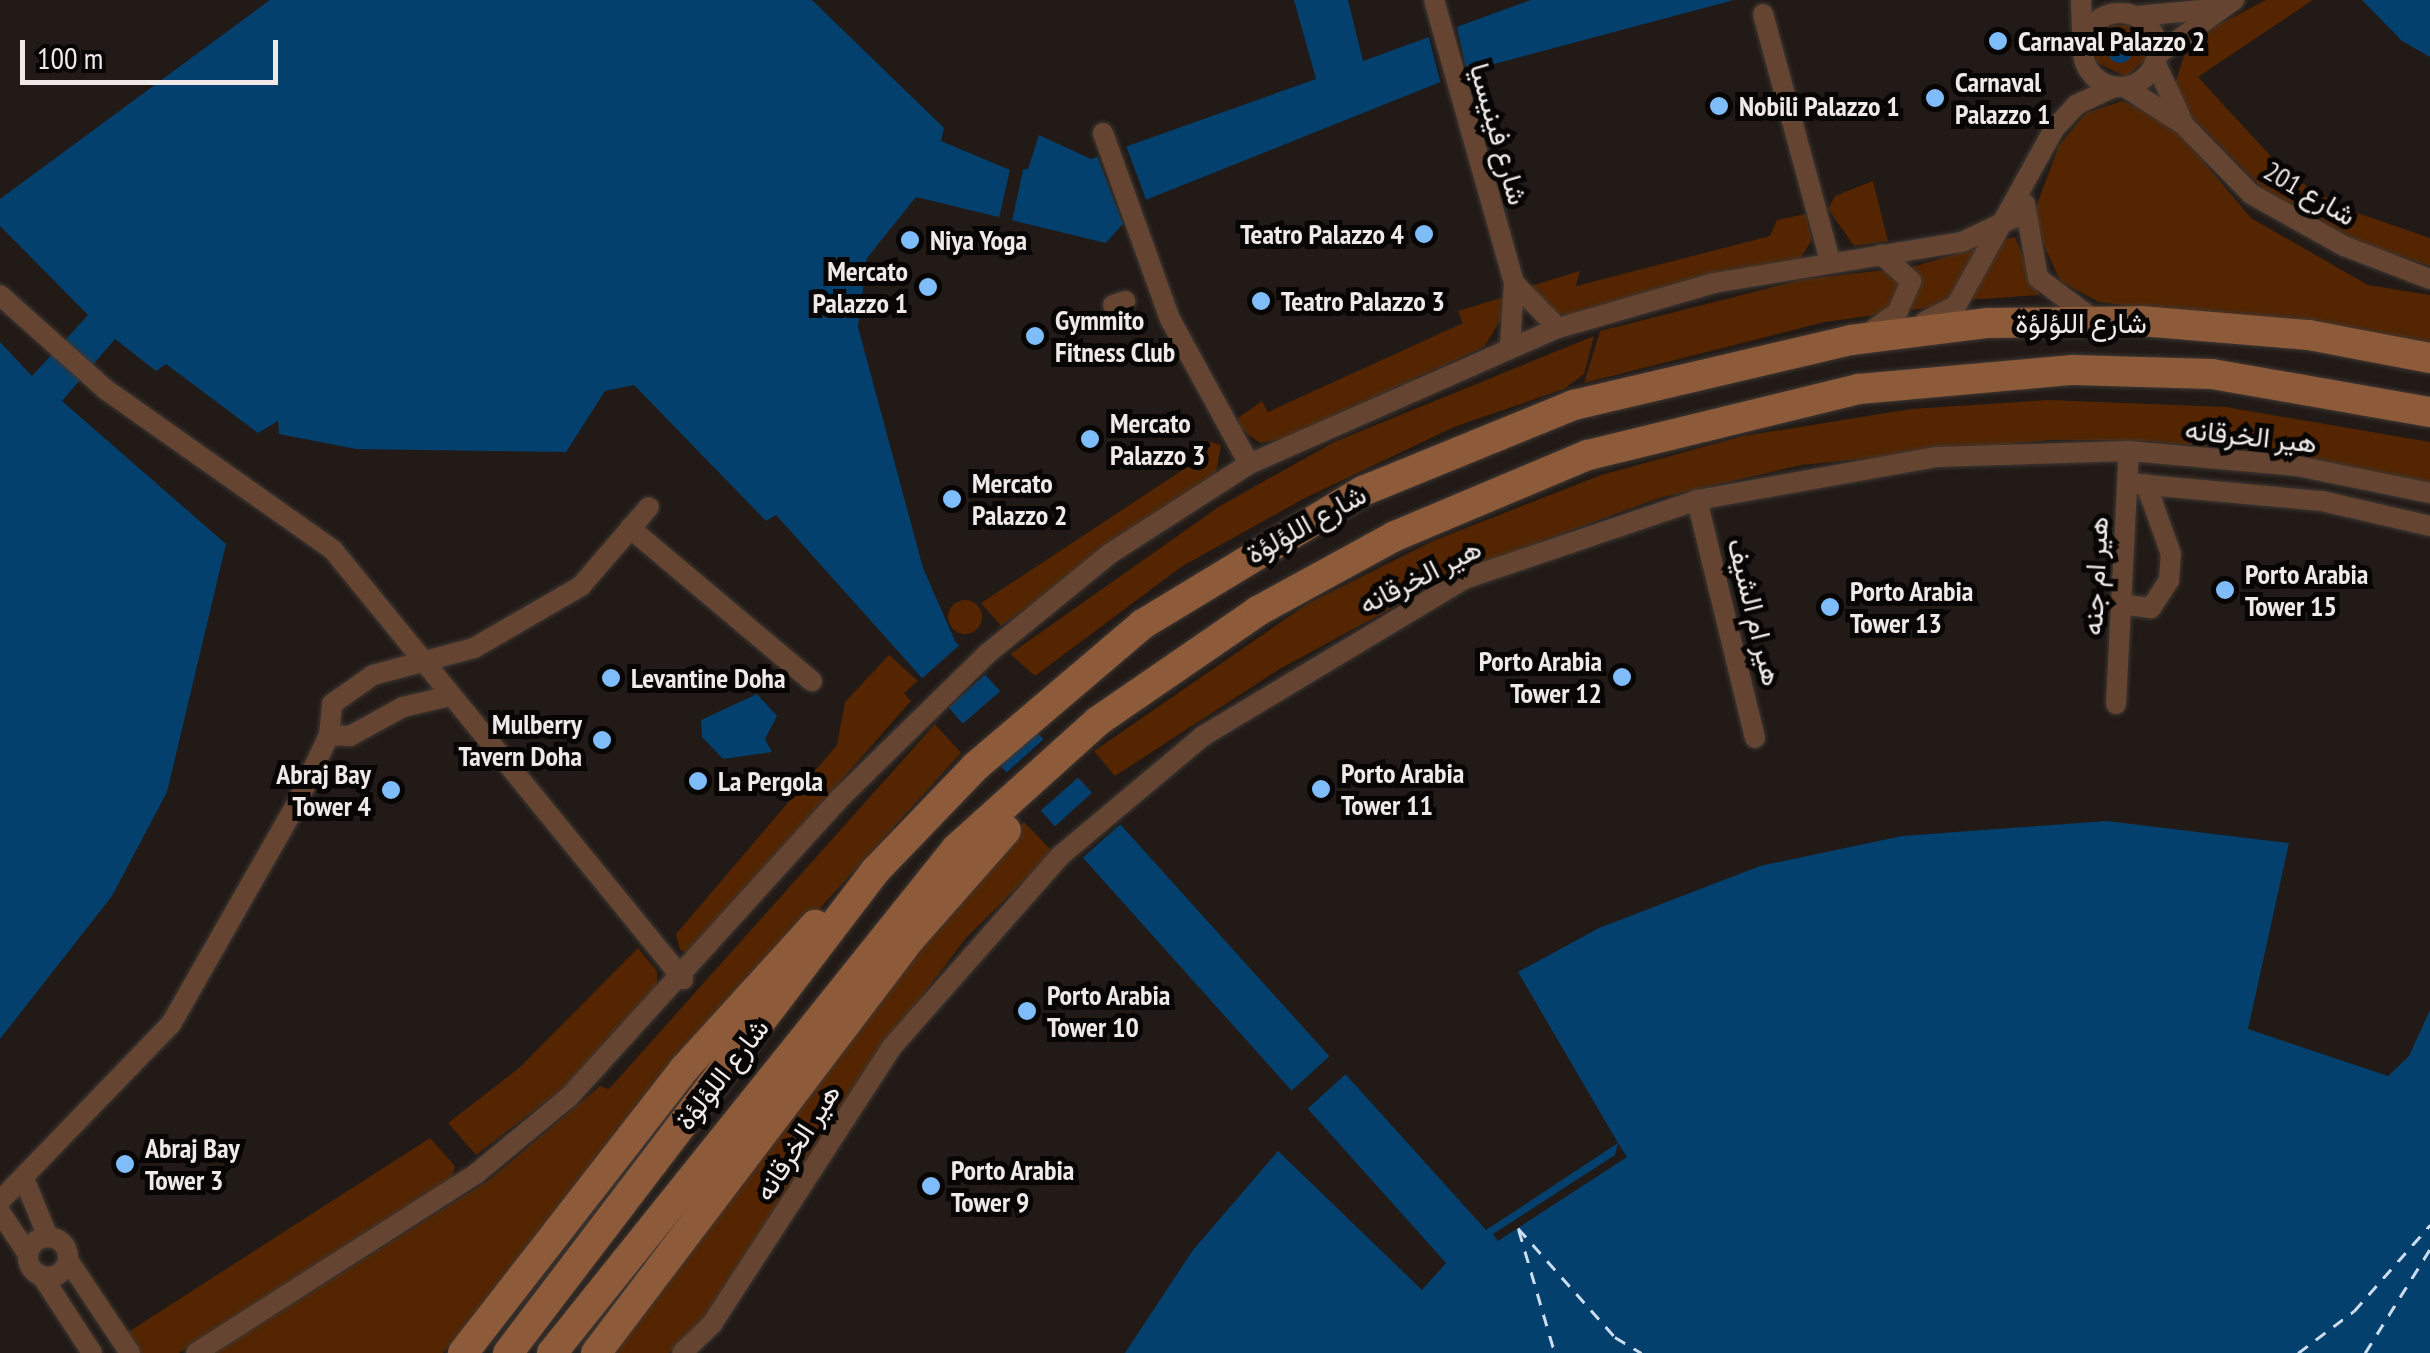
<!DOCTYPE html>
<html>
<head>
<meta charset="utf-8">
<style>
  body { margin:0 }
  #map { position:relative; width:2430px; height:1353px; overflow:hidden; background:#211a16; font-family:"PT Sans Narrow",Vazirmatn,sans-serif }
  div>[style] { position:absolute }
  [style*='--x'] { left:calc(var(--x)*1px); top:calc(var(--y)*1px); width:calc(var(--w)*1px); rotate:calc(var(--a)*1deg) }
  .green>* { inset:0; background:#542500 }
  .round { border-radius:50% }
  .water>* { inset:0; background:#03406e }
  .pier>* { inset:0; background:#211a16 }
  .ferry>* { height:2.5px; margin-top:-1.25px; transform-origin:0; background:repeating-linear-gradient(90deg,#ccddef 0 12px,transparent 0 22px) }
  .roads { filter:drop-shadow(0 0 2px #3e3733) drop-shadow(0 0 2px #3e3733) }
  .minor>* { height:20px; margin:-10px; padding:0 10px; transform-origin:10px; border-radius:10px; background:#654531 }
  .minor>.ring { margin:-10px; padding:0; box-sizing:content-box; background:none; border:20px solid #654531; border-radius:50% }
  .secondary>* { height:30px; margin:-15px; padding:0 15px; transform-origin:15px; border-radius:15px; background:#8e5b3a }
  .dots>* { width:28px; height:28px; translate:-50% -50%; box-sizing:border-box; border:5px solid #080605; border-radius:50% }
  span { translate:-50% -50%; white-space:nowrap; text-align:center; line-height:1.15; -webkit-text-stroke:10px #080605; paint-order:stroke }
  .poi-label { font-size:28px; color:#efeae7; font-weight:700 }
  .left { translate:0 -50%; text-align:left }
  .right { translate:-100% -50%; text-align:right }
  .street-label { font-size:28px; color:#efeae7 }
  .scale { position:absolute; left:20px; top:40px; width:258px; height:45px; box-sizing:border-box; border:5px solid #efeae7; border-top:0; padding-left:12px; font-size:30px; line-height:35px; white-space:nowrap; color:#efeae7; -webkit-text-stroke:8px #080605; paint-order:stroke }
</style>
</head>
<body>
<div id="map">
  <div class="green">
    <i style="clip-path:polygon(2266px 0,2313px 0,2198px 77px,2288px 175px,2346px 209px,2430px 238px,2430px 266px,2349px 239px,2263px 189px,2184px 109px,2175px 84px,2189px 40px)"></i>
    <i style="clip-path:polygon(2111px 25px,2128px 25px,2146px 43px,2145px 60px,2126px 77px,2096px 62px,2094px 45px)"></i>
    <i style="clip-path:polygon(2122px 101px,2170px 122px,2251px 218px,2368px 285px,2430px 295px,2430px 342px,2099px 302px,2060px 281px,2032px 218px,2059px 145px,2086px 113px)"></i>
    <i style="clip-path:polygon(1873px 181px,1888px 241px,1854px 246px,1828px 209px,1835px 196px)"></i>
    <i style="clip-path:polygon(1806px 214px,1812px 240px,1798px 262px,1572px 317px,1548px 311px,1527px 287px,1580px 271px,1576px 286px,1770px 236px,1777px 220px)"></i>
    <i style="clip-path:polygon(2015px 237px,2039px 295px,1968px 300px,1997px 241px)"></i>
    <i style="clip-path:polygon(1976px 248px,1948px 305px,1825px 322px,1584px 383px,1600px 331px,1805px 279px,1912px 267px)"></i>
    <i style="clip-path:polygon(1504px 297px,1506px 311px,1484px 347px,1282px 439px,1260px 443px,1240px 428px,1238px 418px,1262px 401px,1268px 412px,1463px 323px,1458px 311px)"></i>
    <i style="clip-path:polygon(1594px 336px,1584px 374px,1564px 389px,1454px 427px,1303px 499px,1181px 567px,1035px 676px,1010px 654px,1220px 506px,1334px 442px)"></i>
    <i style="clip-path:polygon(2049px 400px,2226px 407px,2430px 442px,2430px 485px,2277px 453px,2146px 441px,2052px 440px,1802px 465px,1659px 498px,1458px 572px,1278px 670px,1115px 776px,1094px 751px,1307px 604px,1433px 541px,1601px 475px,1743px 436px,1911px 409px)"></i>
    <i style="clip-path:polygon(1205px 440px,1221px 445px,1216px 472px,1001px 626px,981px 603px,1184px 469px,1177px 457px)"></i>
    <i class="round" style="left:948px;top:600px;width:34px;height:34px"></i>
    <i style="clip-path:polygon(889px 655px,918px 681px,904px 693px,911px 701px,689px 953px,680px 950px,676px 934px,837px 745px,845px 702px)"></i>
    <i style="clip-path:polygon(935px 724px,961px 753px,725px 1013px,443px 1353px,215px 1353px,489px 1180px,600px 1086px,609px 1089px)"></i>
    <i style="clip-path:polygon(1024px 822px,1053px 852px,966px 938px,867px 1069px,709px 1319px,669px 1353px,606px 1353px,948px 907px)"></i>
    <i style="clip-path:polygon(638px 948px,657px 971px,657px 992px,562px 1089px,476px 1155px,448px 1123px,519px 1068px)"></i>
    <i style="clip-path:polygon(430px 1138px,455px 1166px,452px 1177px,179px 1353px,137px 1353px,125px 1334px)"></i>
  </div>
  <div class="water">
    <i style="clip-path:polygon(270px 0,812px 0,944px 128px,941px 141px,1010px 170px,1028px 169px,1039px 135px,1091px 159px,1316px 79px,1294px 0,1348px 0,1363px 61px,1531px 0,1734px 0,1468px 71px,1143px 201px,1106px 243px,916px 197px,867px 258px,858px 327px,923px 568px,955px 641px,1486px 1230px,1618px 1143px,1518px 972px,1599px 928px,1760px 866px,1902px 836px,2107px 821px,2289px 843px,2248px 1029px,2388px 1076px,2409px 1056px,2430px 1010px,2430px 1353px,1125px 1353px,1193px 1250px,1278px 1151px,1422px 1290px,1446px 1263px,776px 515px,766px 521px,634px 385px,605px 391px,566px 452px,356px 449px,279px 434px,278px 421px,258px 433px,166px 364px,156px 371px,115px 339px,62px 401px,226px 544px,167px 792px,112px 896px,0 1039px,0 342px,32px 376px,88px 315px,0 226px,0 199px)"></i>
    <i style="clip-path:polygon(2362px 0,2430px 0,2430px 57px,2402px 41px)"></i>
    <i class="round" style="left:2108px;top:39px;width:24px;height:24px"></i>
    <i style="clip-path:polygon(757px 694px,777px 716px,765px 739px,772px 752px,723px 759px,702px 737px,701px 720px)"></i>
  </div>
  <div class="pier">
    <i style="clip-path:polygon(1455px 19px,1468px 77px,1442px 89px,1427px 30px)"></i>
    <i style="clip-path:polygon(1125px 143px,1148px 205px,1125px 229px,1096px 153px)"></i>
    <i style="clip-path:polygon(1025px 161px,1012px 221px,999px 218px,1011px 165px)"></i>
    <i style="clip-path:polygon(963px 642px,989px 671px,945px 711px,918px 682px)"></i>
    <i style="clip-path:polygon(1004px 688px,1038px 725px,994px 766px,959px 727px)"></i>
    <i style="clip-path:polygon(1047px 736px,1082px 774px,1037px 814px,1003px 776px)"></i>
    <i style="clip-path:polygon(1096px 789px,1124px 821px,1079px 861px,1051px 830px)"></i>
    <i style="clip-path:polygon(1333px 1053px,1349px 1071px,1304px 1112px,1288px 1094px)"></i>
    <i style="clip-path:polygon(1618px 1143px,1627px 1157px,1498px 1241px,1493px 1234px,1615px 1155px)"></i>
  </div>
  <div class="ferry">
    <i style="--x:1518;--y:1228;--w:146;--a:48.3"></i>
    <i style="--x:1615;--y:1337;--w:31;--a:31"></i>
    <i style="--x:1519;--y:1230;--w:128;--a:73.7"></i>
    <i style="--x:2298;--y:1353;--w:70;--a:-36.9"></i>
    <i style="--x:2354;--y:1311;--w:115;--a:-48.5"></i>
    <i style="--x:2365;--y:1353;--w:123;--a:-58"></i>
  </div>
  <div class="roads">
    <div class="minor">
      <i style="--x:1434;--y:0;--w:294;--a:74.2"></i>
      <i style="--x:1514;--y:283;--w:63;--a:45.6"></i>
      <i style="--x:2081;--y:0;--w:38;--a:88"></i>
      <i class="ring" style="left:2083px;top:13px;width:54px;height:54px"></i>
      <i style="--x:1763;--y:14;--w:256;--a:74.8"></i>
      <i style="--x:2137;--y:16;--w:76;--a:-5.3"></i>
      <i style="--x:2157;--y:55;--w:95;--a:-35.5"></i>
      <i style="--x:2155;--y:62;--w:62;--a:65.1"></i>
      <i style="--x:2125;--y:87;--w:70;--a:32.8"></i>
      <i style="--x:2184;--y:125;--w:96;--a:45.8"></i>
      <i style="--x:2251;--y:194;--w:107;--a:29.2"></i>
      <i style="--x:2344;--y:246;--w:92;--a:21"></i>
      <i style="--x:1103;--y:133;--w:198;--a:70.2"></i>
      <i style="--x:1170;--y:319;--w:165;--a:61.4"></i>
      <i style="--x:2025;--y:204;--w:75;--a:80"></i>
      <i style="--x:2038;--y:278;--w:64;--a:36.7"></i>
      <i style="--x:0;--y:295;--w:141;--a:41.8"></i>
      <i style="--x:105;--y:389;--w:279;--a:35.2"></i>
      <i style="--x:333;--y:550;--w:554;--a:50.79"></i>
      <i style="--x:1113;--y:305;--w:13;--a:-18"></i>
      <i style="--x:1924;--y:322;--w:36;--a:-27"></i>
      <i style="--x:1956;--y:306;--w:202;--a:-61"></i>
      <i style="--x:2054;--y:129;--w:33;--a:-47"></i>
      <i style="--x:2076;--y:105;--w:42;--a:-25.3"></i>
      <i style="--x:1867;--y:334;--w:37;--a:-35"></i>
      <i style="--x:1897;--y:313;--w:35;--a:-66"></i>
      <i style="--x:1911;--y:281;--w:40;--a:-138"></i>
      <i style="--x:1510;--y:345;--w:62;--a:-86.3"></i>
      <i style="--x:2127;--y:483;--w:196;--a:5.3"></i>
      <i style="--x:2322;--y:501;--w:111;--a:13"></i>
      <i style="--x:1697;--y:500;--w:245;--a:76.3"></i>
      <i style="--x:630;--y:528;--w:238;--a:40.1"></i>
      <i style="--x:2121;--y:604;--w:30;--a:8"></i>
      <i style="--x:2151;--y:608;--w:33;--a:-57"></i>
      <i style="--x:2169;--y:580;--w:26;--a:-86"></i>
      <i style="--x:2171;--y:554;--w:74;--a:-109.7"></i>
      <i style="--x:2116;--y:704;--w:253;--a:-87.1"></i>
      <i style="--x:329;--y:735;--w:21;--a:3"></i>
      <i style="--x:350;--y:736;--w:60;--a:-28.7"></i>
      <i style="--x:403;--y:707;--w:48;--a:-13.2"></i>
      <i style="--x:25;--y:1181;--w:61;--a:67.7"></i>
      <i style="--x:0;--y:1201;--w:246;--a:-46"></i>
      <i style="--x:171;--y:1024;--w:254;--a:-60.3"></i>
      <i style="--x:297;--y:803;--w:75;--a:-64.8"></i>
      <i style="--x:329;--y:735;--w:31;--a:-84"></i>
      <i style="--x:332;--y:704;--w:50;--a:-35.3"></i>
      <i style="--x:373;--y:675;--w:105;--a:-15"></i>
      <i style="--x:474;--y:648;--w:124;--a:-30.1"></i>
      <i style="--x:581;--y:586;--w:104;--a:-49.3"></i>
      <i style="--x:0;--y:1212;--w:50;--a:56.3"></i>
      <i class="ring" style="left:28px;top:1237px;width:20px;height:20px"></i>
      <i style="--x:68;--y:1260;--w:112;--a:56.3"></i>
      <i style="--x:42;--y:1276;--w:92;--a:57"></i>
      <i style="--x:196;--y:1353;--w:334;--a:-32.6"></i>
      <i style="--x:477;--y:1173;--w:119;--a:-39.6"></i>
      <i style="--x:569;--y:1097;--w:402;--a:-47.8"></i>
      <i style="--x:839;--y:799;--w:207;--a:-44.4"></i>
      <i style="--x:987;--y:654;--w:160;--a:-39.2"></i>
      <i style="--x:1111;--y:553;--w:164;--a:-32.8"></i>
      <i style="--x:1249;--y:464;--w:338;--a:-23.8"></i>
      <i style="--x:1558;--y:328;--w:162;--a:-16.1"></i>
      <i style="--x:1714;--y:283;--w:251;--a:-9.4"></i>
      <i style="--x:1962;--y:242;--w:68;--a:-25.1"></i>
      <i style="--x:682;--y:1353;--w:42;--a:-44"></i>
      <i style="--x:712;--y:1324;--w:329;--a:-57"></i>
      <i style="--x:891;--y:1048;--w:256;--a:-48.6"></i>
      <i style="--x:1060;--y:856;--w:187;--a:-40"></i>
      <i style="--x:1203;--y:736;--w:305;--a:-31"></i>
      <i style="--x:1464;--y:579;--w:246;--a:-18.7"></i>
      <i style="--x:1697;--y:500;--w:244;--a:-10.2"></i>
      <i style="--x:1937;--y:457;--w:192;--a:-1.8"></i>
      <i style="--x:2129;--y:451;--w:169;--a:5.1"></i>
      <i style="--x:2297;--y:466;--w:136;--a:11.5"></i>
    </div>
    <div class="secondary">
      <i style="--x:463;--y:1353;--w:360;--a:-52.1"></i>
      <i style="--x:684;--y:1069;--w:195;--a:-47.7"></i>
      <i style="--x:508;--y:1353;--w:607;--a:-52.7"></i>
      <i style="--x:876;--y:870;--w:144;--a:-46.1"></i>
      <i style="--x:976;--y:766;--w:219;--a:-40.4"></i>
      <i style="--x:1143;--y:624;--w:257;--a:-31.2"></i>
      <i style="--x:1363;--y:491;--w:228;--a:-22.2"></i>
      <i style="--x:1574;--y:405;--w:285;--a:-13.2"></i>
      <i style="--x:1851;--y:340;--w:138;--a:-7.1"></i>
      <i style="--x:1988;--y:323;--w:153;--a:-0.7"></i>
      <i style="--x:2141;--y:321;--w:169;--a:4.8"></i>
      <i style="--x:2309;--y:335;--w:123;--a:10.8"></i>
      <i style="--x:552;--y:1353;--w:646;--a:-51.28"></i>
      <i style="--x:956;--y:849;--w:191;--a:-42"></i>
      <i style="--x:1098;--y:721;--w:194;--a:-34.5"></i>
      <i style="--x:1258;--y:611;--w:156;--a:-28.7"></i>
      <i style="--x:1395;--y:536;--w:209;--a:-22.8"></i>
      <i style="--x:1588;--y:455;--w:279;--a:-13.7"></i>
      <i style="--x:1859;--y:389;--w:215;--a:-5.1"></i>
      <i style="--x:2073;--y:370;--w:139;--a:1.6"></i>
      <i style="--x:2212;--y:374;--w:221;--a:9.9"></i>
      <i style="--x:596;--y:1353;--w:520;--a:-52.82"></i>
      <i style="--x:910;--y:939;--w:145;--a:-48.6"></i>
    </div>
  </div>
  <div class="dots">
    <i style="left:1998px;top:41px;background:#7fbdfa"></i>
    <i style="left:1935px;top:98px;background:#7fbdfa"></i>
    <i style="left:1719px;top:106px;background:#7fbdfa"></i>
    <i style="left:1424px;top:234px;background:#7fbdfa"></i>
    <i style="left:910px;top:240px;background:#7fbdfa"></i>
    <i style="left:928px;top:287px;background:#7fbdfa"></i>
    <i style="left:1261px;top:301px;background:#7fbdfa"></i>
    <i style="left:1035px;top:336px;background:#7fbdfa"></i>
    <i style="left:1090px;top:439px;background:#7fbdfa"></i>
    <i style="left:952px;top:499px;background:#7fbdfa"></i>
    <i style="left:2225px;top:590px;background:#7fbdfa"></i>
    <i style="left:1830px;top:607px;background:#7fbdfa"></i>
    <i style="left:1622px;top:677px;background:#7fbdfa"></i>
    <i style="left:611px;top:678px;background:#7fbdfa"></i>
    <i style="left:602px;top:740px;background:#7fbdfa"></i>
    <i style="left:698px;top:781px;background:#7fbdfa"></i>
    <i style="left:1321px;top:789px;background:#7fbdfa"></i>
    <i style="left:391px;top:790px;background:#7fbdfa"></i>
    <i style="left:1027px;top:1011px;background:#7fbdfa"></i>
    <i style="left:125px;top:1164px;background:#7fbdfa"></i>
    <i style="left:931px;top:1186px;background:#7fbdfa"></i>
  </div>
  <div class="poi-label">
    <span class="left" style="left:2018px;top:41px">Carnaval Palazzo 2</span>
    <span class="left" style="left:1955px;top:98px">Carnaval<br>Palazzo 1</span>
    <span class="left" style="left:1739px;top:106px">Nobili Palazzo 1</span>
    <span class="right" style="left:1404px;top:234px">Teatro Palazzo 4</span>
    <span class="left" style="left:930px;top:240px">Niya Yoga</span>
    <span class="right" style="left:908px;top:287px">Mercato<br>Palazzo 1</span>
    <span class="left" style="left:1281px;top:301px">Teatro Palazzo 3</span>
    <span class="left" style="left:1055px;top:336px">Gymmito<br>Fitness Club</span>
    <span class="left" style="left:1110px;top:439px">Mercato<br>Palazzo 3</span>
    <span class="left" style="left:972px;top:499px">Mercato<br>Palazzo 2</span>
    <span class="left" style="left:2245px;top:590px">Porto Arabia<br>Tower 15</span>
    <span class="left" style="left:1850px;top:607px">Porto Arabia<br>Tower 13</span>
    <span class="right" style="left:1602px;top:677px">Porto Arabia<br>Tower 12</span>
    <span class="left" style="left:631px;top:678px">Levantine Doha</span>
    <span class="right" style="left:582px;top:740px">Mulberry<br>Tavern Doha</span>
    <span class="left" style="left:1341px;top:789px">Porto Arabia<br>Tower 11</span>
    <span class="right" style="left:371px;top:790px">Abraj Bay<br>Tower 4</span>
    <span class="left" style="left:718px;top:781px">La Pergola</span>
    <span class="left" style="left:1047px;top:1011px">Porto Arabia<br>Tower 10</span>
    <span class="left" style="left:145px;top:1164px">Abraj Bay<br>Tower 3</span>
    <span class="left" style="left:951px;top:1186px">Porto Arabia<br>Tower 9</span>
  </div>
  <div class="street-label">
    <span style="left:1499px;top:134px;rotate:74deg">شارع فينيسيا</span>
    <span style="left:2310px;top:193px;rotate:30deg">شارع 201</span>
    <span style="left:2081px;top:323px">شارع اللؤلؤة</span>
    <span style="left:2251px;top:436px;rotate:6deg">هير الخرقانه</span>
    <span style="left:1306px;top:524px;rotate:-29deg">شارع اللؤلؤة</span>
    <span style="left:1420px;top:576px;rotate:-27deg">هير الخرقانه</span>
    <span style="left:2095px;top:576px;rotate:-87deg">هير ام جنه</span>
    <span style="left:1755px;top:612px;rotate:76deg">هير ام الشيف</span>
    <span style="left:722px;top:1074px;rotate:-52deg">شارع اللؤلؤة</span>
    <span style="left:797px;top:1142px;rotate:-57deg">هير الخرقانه</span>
  </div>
  <div class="scale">100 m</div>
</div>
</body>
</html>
